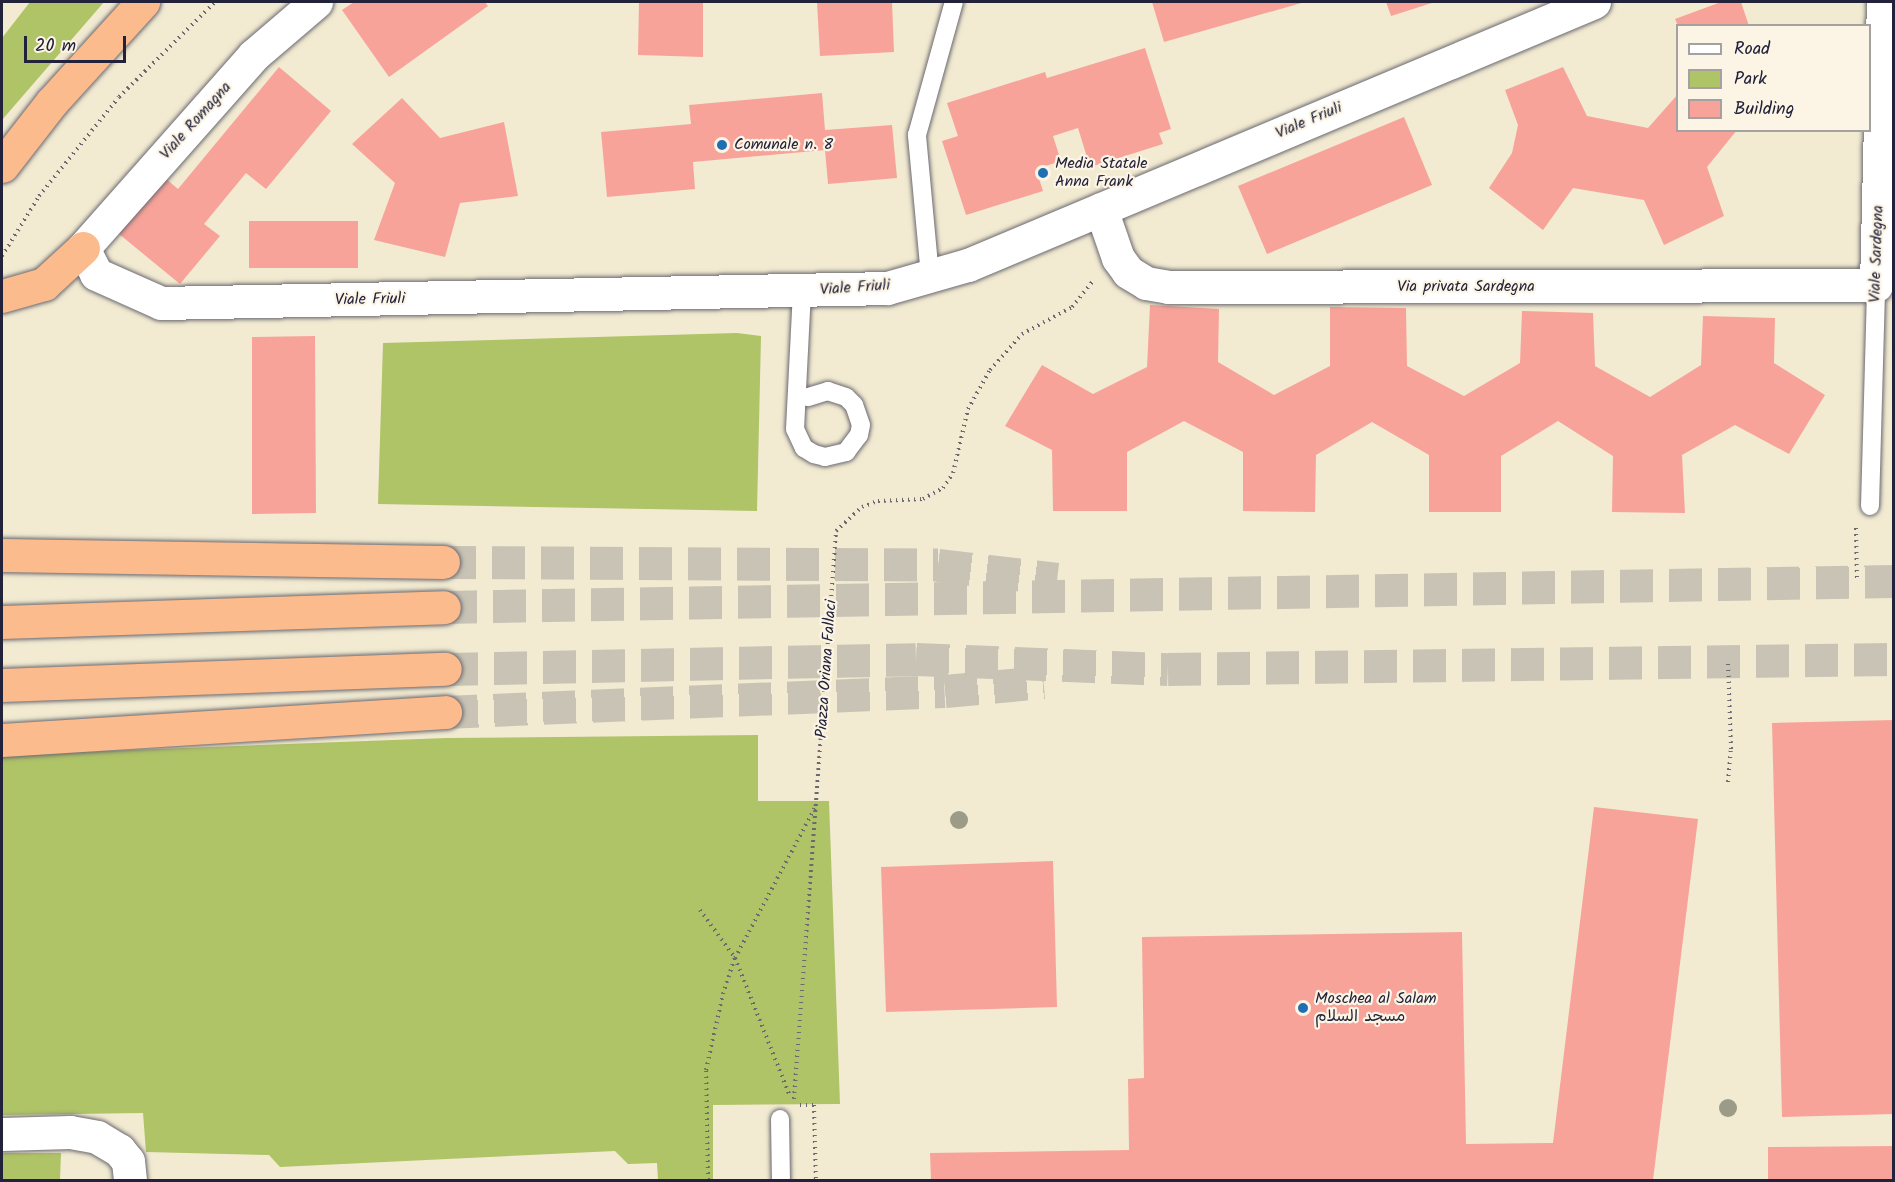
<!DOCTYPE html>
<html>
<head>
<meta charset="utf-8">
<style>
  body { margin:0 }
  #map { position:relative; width:1895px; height:1182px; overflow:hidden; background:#f2ebd2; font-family:Kalam,"Playpen Sans Arabic",sans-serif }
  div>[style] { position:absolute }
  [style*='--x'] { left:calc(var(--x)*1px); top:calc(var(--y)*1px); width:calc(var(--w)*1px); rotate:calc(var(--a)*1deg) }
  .green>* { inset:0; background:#afc367 }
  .building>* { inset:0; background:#f8a399 }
  .motorway-tunnel>* { height:33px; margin-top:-16.5px; transform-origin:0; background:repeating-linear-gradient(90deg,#c8c3b4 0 33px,transparent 0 49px) }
  .path>* { height:4px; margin-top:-2px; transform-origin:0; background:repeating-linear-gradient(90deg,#6b6870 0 1.5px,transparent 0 6px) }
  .roads { filter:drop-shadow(0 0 2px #6b6870) drop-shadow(0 0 2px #6b6870) }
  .service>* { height:18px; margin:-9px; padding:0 9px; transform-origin:9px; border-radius:9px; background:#fff }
  .minor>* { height:33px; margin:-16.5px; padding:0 16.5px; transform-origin:16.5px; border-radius:16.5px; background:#fff }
  .tertiary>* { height:33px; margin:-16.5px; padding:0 16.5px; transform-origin:16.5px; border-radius:16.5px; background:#fff }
  .trunk>* { height:33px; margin:-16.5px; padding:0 16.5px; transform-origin:16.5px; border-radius:16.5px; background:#fbbb8c }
  .motorway>* { height:33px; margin:-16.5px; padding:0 16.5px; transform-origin:16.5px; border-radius:16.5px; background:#fbbb8c }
  .trees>* { width:18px; height:18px; margin:-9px; border-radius:50%; background:#9b9b87 }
  .dots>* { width:16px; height:16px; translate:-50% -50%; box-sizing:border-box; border:3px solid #fcf5e5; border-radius:50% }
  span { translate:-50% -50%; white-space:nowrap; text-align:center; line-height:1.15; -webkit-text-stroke:4.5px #fcf5e5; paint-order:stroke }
  .street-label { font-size:16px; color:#22223b }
  .poi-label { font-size:16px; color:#22223b }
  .left { translate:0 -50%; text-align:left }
  .frame { position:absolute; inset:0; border:3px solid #22223b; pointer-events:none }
  .legend { position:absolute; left:1676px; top:24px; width:195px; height:108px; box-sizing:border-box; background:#fcf5e5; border:2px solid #a5a1a1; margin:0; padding:8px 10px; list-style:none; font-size:18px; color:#22223b }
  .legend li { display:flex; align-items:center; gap:12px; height:30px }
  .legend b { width:30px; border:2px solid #a5a1a1 }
  .scale { position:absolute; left:24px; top:36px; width:102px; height:27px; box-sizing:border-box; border:3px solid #22223b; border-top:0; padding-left:8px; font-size:18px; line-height:21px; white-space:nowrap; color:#22223b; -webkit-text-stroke:4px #fcf5e5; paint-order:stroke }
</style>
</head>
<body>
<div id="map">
  <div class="green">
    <i style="clip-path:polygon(30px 2px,104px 2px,2px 120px,2px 38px)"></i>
    <i style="clip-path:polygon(737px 333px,761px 336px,757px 511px,378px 504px,383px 343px)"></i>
    <i style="clip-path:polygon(758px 735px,758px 801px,829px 801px,840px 1104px,713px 1105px,713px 1180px,658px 1180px,657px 1163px,628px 1164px,615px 1151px,280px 1167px,269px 1155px,146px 1152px,143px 1113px,2px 1115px,2px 755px,446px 738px)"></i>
    <i style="clip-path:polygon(2px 1153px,61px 1153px,60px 1180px,2px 1180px)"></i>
  </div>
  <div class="building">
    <i style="clip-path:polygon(354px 2px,485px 2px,488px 6px,389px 77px,342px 10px)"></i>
    <i style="clip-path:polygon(639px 2px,703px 2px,703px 57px,638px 55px)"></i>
    <i style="clip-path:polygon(817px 2px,892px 2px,894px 52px,820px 56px)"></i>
    <i style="clip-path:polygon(1152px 2px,1305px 2px,1164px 42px)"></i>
    <i style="clip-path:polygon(1386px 2px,1435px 2px,1391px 16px)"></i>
    <i style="clip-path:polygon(1721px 2px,1741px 2px,1749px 26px,1678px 26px,1675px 19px)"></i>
    <i style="clip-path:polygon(1145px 48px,1171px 129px,1159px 133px,1163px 144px,1090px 167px,1078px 128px,1053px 136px,1061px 161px,1036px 169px,1043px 191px,966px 215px,942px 141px,958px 136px,947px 103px,1045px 72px,1047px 78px)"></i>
    <i style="clip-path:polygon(279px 67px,331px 111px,266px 189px,246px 173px,204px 224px,220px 236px,180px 284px,119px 234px,165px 178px,178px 189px)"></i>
    <i style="clip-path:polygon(1563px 67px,1587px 116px,1648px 128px,1678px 94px,1678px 130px,1737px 130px,1707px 167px,1724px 216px,1664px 245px,1644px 200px,1573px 188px,1543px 230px,1489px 188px,1512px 153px,1518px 125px,1505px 90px)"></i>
    <i style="clip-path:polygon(822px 93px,825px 130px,892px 125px,897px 178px,828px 184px,825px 150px,693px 162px,695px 189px,607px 197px,601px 132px,691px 124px,689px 105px)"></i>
    <i style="clip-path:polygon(402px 98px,440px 138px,504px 122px,518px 196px,460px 203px,445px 257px,374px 240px,395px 183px,352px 144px)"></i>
    <i style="clip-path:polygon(1404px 117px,1432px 185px,1267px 254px,1238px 186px)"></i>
    <i style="clip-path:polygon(249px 221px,358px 221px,358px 268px,249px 268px)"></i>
    <i style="clip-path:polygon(1150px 305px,1219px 309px,1218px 362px,1274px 395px,1330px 366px,1330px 307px,1406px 308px,1407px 366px,1464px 396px,1520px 363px,1522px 311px,1593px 313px,1595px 366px,1650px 397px,1701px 365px,1703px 316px,1775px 318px,1774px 363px,1825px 395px,1789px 454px,1735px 425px,1682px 455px,1685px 513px,1612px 512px,1613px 456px,1558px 421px,1501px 456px,1501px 512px,1429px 512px,1429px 455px,1372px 422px,1316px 455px,1315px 512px,1243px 511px,1243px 452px,1184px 421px,1127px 452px,1127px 511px,1053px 511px,1052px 450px,1005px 426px,1042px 365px,1093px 394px,1147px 367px)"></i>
    <i style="clip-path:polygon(315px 336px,316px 513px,252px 514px,252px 337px)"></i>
    <i style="clip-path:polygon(1894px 720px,1894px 1114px,1782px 1117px,1772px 723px)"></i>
    <i style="clip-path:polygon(1594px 807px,1698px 819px,1653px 1180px,931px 1180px,930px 1153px,1129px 1150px,1128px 1079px,1144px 1078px,1142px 937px,1462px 932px,1466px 1144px,1553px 1143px)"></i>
    <i style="clip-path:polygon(1053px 861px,1057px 1007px,886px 1012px,881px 867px)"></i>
    <i style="clip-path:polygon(1894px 1146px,1894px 1180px,1768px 1180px,1768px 1147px)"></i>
  </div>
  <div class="motorway-tunnel">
    <i style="--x:443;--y:562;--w:495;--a:0.3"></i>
    <i style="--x:938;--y:565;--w:120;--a:6.7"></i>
    <i style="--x:444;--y:607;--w:1450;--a:-1.03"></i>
    <i style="--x:445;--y:669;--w:471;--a:-1.2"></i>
    <i style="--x:916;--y:659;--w:252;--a:2.3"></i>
    <i style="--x:1168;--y:669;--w:726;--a:-0.79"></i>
    <i style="--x:445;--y:712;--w:500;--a:-2.41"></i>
    <i style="--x:945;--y:691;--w:99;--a:-5.2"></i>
  </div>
  <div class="path">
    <i style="--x:2;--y:256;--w:70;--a:-58.3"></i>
    <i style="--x:39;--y:196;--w:127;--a:-51.1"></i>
    <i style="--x:119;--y:97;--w:135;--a:-44.7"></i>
    <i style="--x:1856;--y:528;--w:53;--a:88.9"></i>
    <i style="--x:1728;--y:782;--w:33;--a:-85"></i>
    <i style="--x:1731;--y:749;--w:88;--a:-92"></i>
    <i style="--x:700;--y:910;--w:59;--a:53.9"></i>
    <i style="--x:735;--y:958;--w:146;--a:68.3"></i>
    <i style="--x:794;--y:1099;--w:570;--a:-85.77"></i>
    <i style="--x:836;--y:531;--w:35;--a:-43"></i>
    <i style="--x:862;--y:507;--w:17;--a:-21"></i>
    <i style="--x:878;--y:501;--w:45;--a:-2.5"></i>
    <i style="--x:923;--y:499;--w:23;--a:-29"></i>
    <i style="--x:943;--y:488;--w:18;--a:-56"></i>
    <i style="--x:953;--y:473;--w:66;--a:-76.8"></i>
    <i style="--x:968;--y:409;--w:45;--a:-60.6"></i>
    <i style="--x:990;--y:370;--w:48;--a:-48.4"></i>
    <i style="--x:1022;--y:334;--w:57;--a:-28.4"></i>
    <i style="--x:1072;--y:307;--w:33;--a:-51"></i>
    <i style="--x:800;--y:1105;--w:14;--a:0"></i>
    <i style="--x:814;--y:1105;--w:75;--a:88.5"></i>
    <i style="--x:708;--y:1180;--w:110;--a:-91"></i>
    <i style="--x:706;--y:1070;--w:78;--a:-77.4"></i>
    <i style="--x:723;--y:994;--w:38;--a:-72"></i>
    <i style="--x:735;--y:958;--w:174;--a:-62"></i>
  </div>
  <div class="roads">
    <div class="service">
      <i style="--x:930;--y:276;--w:142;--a:-95.3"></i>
      <i style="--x:917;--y:135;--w:138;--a:-74.5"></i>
      <i style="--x:802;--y:291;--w:138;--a:92.9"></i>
      <i style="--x:795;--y:429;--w:21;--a:65"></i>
      <i style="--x:804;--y:448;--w:12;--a:31"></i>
      <i style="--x:814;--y:454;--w:11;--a:15"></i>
      <i style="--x:825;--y:457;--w:22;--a:-13"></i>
      <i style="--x:846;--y:452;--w:21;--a:-53"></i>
      <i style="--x:859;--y:435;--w:10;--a:-79"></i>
      <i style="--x:861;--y:425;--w:21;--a:-109"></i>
      <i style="--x:854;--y:405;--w:11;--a:-135"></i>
      <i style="--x:846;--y:397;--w:19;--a:-162"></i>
      <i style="--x:828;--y:391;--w:21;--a:163"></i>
      <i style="--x:1870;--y:506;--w:221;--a:-88.4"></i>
      <i style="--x:780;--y:1119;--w:61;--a:89.1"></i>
    </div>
    <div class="minor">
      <i style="--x:316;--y:2;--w:82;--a:139.5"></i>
      <i style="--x:254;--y:55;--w:258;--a:131.5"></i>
      <i style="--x:83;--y:248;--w:29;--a:63"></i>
      <i style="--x:96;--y:274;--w:71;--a:24"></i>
      <i style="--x:161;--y:303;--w:726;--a:-1.18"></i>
      <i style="--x:887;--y:288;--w:84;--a:-15.9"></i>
      <i style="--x:968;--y:265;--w:679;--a:-22.79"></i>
      <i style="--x:1101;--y:209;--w:52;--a:70.9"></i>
      <i style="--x:1118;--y:258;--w:17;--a:54"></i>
      <i style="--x:1128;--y:272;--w:21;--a:31"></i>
      <i style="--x:1146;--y:283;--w:22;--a:10"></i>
      <i style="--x:1168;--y:287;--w:708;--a:-0.16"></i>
      <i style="--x:1876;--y:285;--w:283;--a:-88.6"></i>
    </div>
    <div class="tertiary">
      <i style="--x:2;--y:1134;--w:68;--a:-1.7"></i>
      <i style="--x:70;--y:1132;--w:27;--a:10"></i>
      <i style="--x:97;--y:1137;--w:26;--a:31"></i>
      <i style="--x:119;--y:1150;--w:14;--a:51"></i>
      <i style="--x:128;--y:1161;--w:19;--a:84"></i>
    </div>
    <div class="trunk">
      <i style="--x:2;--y:166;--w:80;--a:-52.1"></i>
      <i style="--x:51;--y:103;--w:137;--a:-47.7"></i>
      <i style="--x:2;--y:296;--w:44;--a:-15.9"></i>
      <i style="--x:44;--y:284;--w:53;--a:-42.7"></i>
    </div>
    <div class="motorway">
      <i style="--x:2;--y:555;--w:441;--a:0.9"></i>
      <i style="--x:2;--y:622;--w:442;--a:-1.9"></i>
      <i style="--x:2;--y:685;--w:443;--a:-2.1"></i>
      <i style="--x:2;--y:740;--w:444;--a:-3.6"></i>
    </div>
  </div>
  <div class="trees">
    <i style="left:959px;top:820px"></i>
    <i style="left:1728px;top:1108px"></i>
  </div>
  <div class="dots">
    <i style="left:722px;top:145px;background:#1f6fb2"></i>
    <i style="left:1043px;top:173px;background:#1f6fb2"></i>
    <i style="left:1303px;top:1008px;background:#1f6fb2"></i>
  </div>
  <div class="street-label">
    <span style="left:196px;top:121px;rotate:-48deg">Viale Romagna</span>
    <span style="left:1309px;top:121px;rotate:-23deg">Viale Friuli</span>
    <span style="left:1877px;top:254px;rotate:-88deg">Viale Sardegna</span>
    <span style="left:1466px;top:287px">Via privata Sardegna</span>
    <span style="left:855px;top:288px;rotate:-4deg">Viale Friuli</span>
    <span style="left:370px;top:300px;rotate:-1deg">Viale Friuli</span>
    <span style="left:827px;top:669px;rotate:-86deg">Piazza Oriana Fallaci</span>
  </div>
  <div class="poi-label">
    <span class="left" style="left:734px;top:145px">Comunale n. 8</span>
    <span class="left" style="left:1055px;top:173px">Media Statale<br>Anna Frank</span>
    <span class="left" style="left:1315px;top:1008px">Moschea al Salam<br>مسجد السلام</span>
  </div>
  <div class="frame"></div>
  <ul class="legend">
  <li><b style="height:8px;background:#fff"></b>Road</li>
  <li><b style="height:16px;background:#afc367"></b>Park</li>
  <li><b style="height:16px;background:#f8a399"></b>Building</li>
  </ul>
  <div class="scale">20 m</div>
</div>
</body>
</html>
